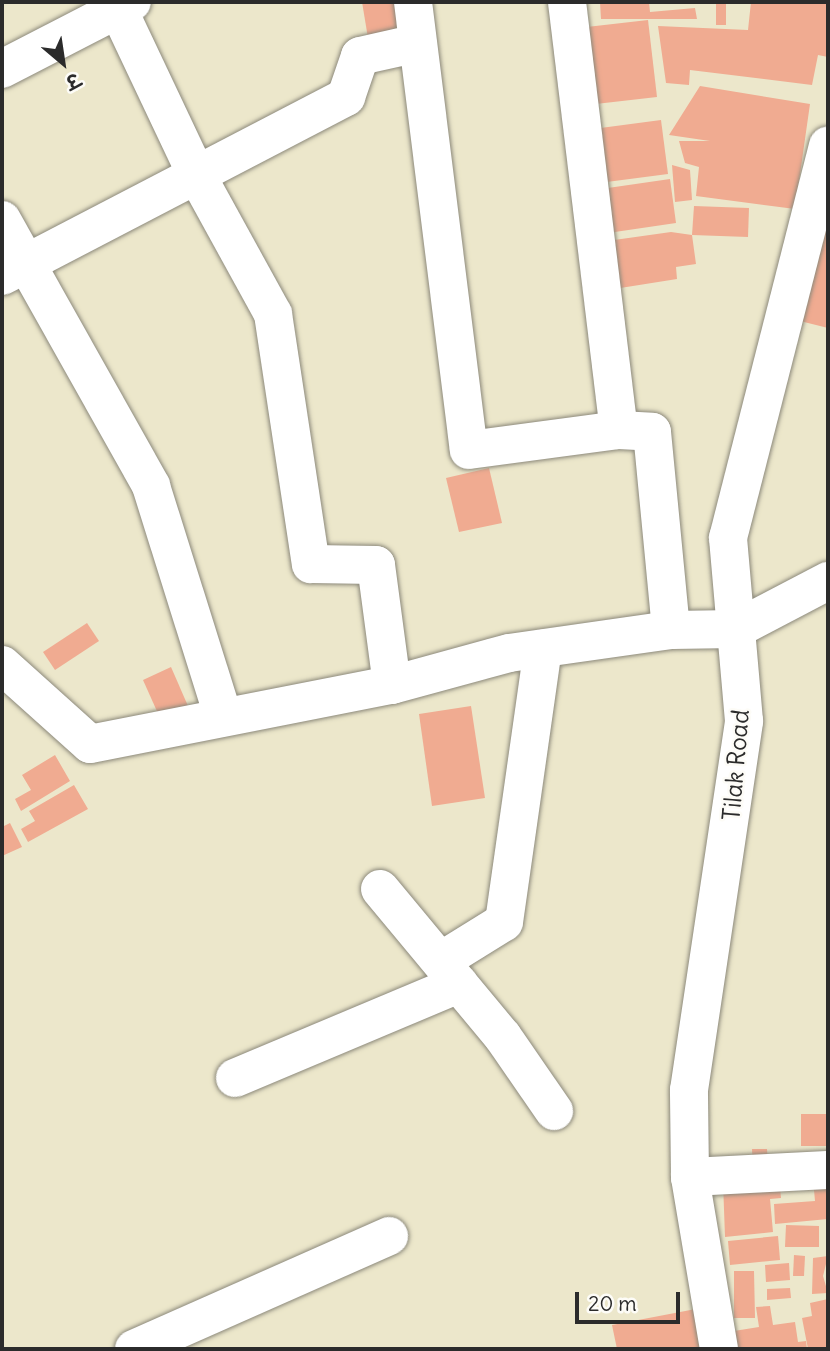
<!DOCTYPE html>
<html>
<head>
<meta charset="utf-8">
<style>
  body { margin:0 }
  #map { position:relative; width:830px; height:1351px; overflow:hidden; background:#ece7cb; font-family:Delius,"Playpen Sans Deva",sans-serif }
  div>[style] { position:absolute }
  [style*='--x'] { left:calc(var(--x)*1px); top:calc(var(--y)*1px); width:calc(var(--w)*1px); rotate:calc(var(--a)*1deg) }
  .building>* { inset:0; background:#f0ab91 }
  .roads { filter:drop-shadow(0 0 2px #8c897b) drop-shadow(0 0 2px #8c897b) }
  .minor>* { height:38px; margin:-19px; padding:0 19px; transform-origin:19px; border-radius:19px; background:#fff }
  .secondary>* { height:38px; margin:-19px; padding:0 19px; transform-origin:19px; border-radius:19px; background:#fff }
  span { translate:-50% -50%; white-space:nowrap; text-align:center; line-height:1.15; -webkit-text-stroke:5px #fdfcf7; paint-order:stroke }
  .street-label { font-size:24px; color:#2b2b2b }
  .frame { position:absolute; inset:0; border:4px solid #2b2b2b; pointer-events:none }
  .north { position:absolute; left:28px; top:28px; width:70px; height:70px; -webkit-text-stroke:5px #fdfcf7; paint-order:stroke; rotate:151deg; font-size:19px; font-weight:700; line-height:28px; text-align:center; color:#2b2b2b }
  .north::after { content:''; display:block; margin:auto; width:24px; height:32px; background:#2b2b2b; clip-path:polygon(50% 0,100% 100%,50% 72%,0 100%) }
  .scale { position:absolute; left:575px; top:1292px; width:105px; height:32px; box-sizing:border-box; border:4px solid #2b2b2b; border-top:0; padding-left:9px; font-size:21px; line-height:24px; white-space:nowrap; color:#2b2b2b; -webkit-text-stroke:5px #fdfcf7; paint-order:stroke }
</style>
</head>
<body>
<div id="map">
  <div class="building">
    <i style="clip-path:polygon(362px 2px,404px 2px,410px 37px,369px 44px)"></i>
    <i style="clip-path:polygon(600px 2px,649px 2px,650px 12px,695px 8px,697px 19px,601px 19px)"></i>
    <i style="clip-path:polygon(716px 2px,726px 2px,726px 25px,716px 25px)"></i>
    <i style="clip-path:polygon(751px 2px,828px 2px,828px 57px,818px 55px,812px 85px,690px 70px,689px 85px,666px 83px,658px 26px,748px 30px)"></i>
    <i style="clip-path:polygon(648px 20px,657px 97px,587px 105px,578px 28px)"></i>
    <i style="clip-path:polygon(700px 86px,810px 104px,795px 209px,696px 196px,699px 167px,685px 163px,679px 141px,710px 141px,669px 135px)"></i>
    <i style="clip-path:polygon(661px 120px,668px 174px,599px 183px,593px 129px)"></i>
    <i style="clip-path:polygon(672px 165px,690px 170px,692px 200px,675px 202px)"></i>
    <i style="clip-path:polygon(670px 179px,676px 223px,608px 233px,601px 189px)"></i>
    <i style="clip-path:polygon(694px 206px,749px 208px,748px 237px,692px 235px)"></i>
    <i style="clip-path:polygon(822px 230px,828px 232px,828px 328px,800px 321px)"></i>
    <i style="clip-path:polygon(671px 232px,692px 235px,696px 264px,676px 267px,677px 279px,614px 289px,607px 241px)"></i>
    <i style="clip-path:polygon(489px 468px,502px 523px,459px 532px,446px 478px)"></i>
    <i style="clip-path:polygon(87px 623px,99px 641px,55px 670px,43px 652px)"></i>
    <i style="clip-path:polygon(171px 667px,188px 706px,160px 718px,143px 680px)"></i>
    <i style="clip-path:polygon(471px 706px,485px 798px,432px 806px,419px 714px)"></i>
    <i style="clip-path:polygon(55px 755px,70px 781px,21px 811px,15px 799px,31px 790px,22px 775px)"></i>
    <i style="clip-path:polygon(74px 785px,88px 809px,28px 842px,21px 829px,35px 821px,29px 811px)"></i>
    <i style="clip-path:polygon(10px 823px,22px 847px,2px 856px,2px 827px)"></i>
    <i style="clip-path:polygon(801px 1114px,828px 1114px,828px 1146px,801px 1146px)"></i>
    <i style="clip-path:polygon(752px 1149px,767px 1149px,768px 1167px,753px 1169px)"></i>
    <i style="clip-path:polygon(779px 1176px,781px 1198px,770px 1199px,773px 1232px,725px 1237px,723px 1182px)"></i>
    <i style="clip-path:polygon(828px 1178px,828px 1219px,775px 1224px,774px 1204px,815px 1201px,813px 1179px)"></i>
    <i style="clip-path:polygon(786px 1225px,819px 1226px,819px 1247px,785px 1247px)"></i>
    <i style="clip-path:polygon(778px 1236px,780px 1260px,730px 1265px,728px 1241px)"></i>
    <i style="clip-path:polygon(794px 1255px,805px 1256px,804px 1276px,793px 1276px)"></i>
    <i style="clip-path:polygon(828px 1256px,823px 1276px,828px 1293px,812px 1294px,813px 1258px)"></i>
    <i style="clip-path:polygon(789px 1263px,790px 1280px,766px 1282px,765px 1265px)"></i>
    <i style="clip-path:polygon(734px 1271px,754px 1271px,755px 1318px,734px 1318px)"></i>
    <i style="clip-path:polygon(790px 1288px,791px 1298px,767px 1300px,767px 1289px)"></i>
    <i style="clip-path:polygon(828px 1299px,828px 1349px,808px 1349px,802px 1318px,812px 1316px,810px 1303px)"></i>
    <i style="clip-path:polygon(770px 1306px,773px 1325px,795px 1322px,798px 1342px,806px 1341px,807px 1349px,737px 1349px,734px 1331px,759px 1327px,756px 1307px)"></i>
    <i style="clip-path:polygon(701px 1308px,709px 1349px,617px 1349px,612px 1325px)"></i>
  </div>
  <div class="roads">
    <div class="minor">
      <i style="--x:413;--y:2;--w:451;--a:82.9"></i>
      <i style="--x:469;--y:450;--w:151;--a:-7.6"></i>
      <i style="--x:567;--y:2;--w:431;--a:83.1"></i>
      <i style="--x:619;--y:430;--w:33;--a:3"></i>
      <i style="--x:652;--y:432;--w:199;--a:84.5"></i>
      <i style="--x:118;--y:9;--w:180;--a:64.7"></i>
      <i style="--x:195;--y:172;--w:162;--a:61.2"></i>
      <i style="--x:273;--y:314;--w:253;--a:81.4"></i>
      <i style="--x:311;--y:564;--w:65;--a:0.9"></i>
      <i style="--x:376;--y:565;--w:121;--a:82.4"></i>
      <i style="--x:2;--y:220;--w:305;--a:60.7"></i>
      <i style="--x:151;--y:486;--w:241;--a:72.6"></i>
      <i style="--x:2;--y:276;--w:388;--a:-27.5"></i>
      <i style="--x:346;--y:97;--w:43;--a:-71.1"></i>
      <i style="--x:360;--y:56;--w:59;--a:-12.6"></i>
      <i style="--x:2;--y:665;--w:118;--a:41.9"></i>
      <i style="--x:90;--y:744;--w:308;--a:-11.1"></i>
      <i style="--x:392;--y:685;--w:121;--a:-15.3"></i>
      <i style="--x:509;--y:653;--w:164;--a:-8.1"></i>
      <i style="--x:671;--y:630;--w:65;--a:-0.9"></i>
      <i style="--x:736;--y:629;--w:104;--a:-27.6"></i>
      <i style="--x:380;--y:889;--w:192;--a:50.3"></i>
      <i style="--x:503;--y:1037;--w:90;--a:55.4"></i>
      <i style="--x:441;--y:961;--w:74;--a:-31.8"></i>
      <i style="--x:504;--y:922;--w:276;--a:-81.9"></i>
      <i style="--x:235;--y:1078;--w:243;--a:-22.8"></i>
      <i style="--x:690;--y:1177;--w:138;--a:-2.9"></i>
      <i style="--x:134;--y:1349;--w:279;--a:-23.9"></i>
    </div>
    <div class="secondary">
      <i style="--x:2;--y:69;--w:146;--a:-27.3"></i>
      <i style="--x:719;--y:1349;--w:174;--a:-99.6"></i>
      <i style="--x:690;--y:1177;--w:87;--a:-90.7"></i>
      <i style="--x:689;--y:1090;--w:373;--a:-81.5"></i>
      <i style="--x:744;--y:721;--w:184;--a:-95"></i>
      <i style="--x:728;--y:538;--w:405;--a:-75.7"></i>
    </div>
  </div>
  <div class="street-label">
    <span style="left:736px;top:765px;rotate:-85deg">Tilak Road</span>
  </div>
  <div class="frame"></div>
  <div class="north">उ</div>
  <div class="scale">20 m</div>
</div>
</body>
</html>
